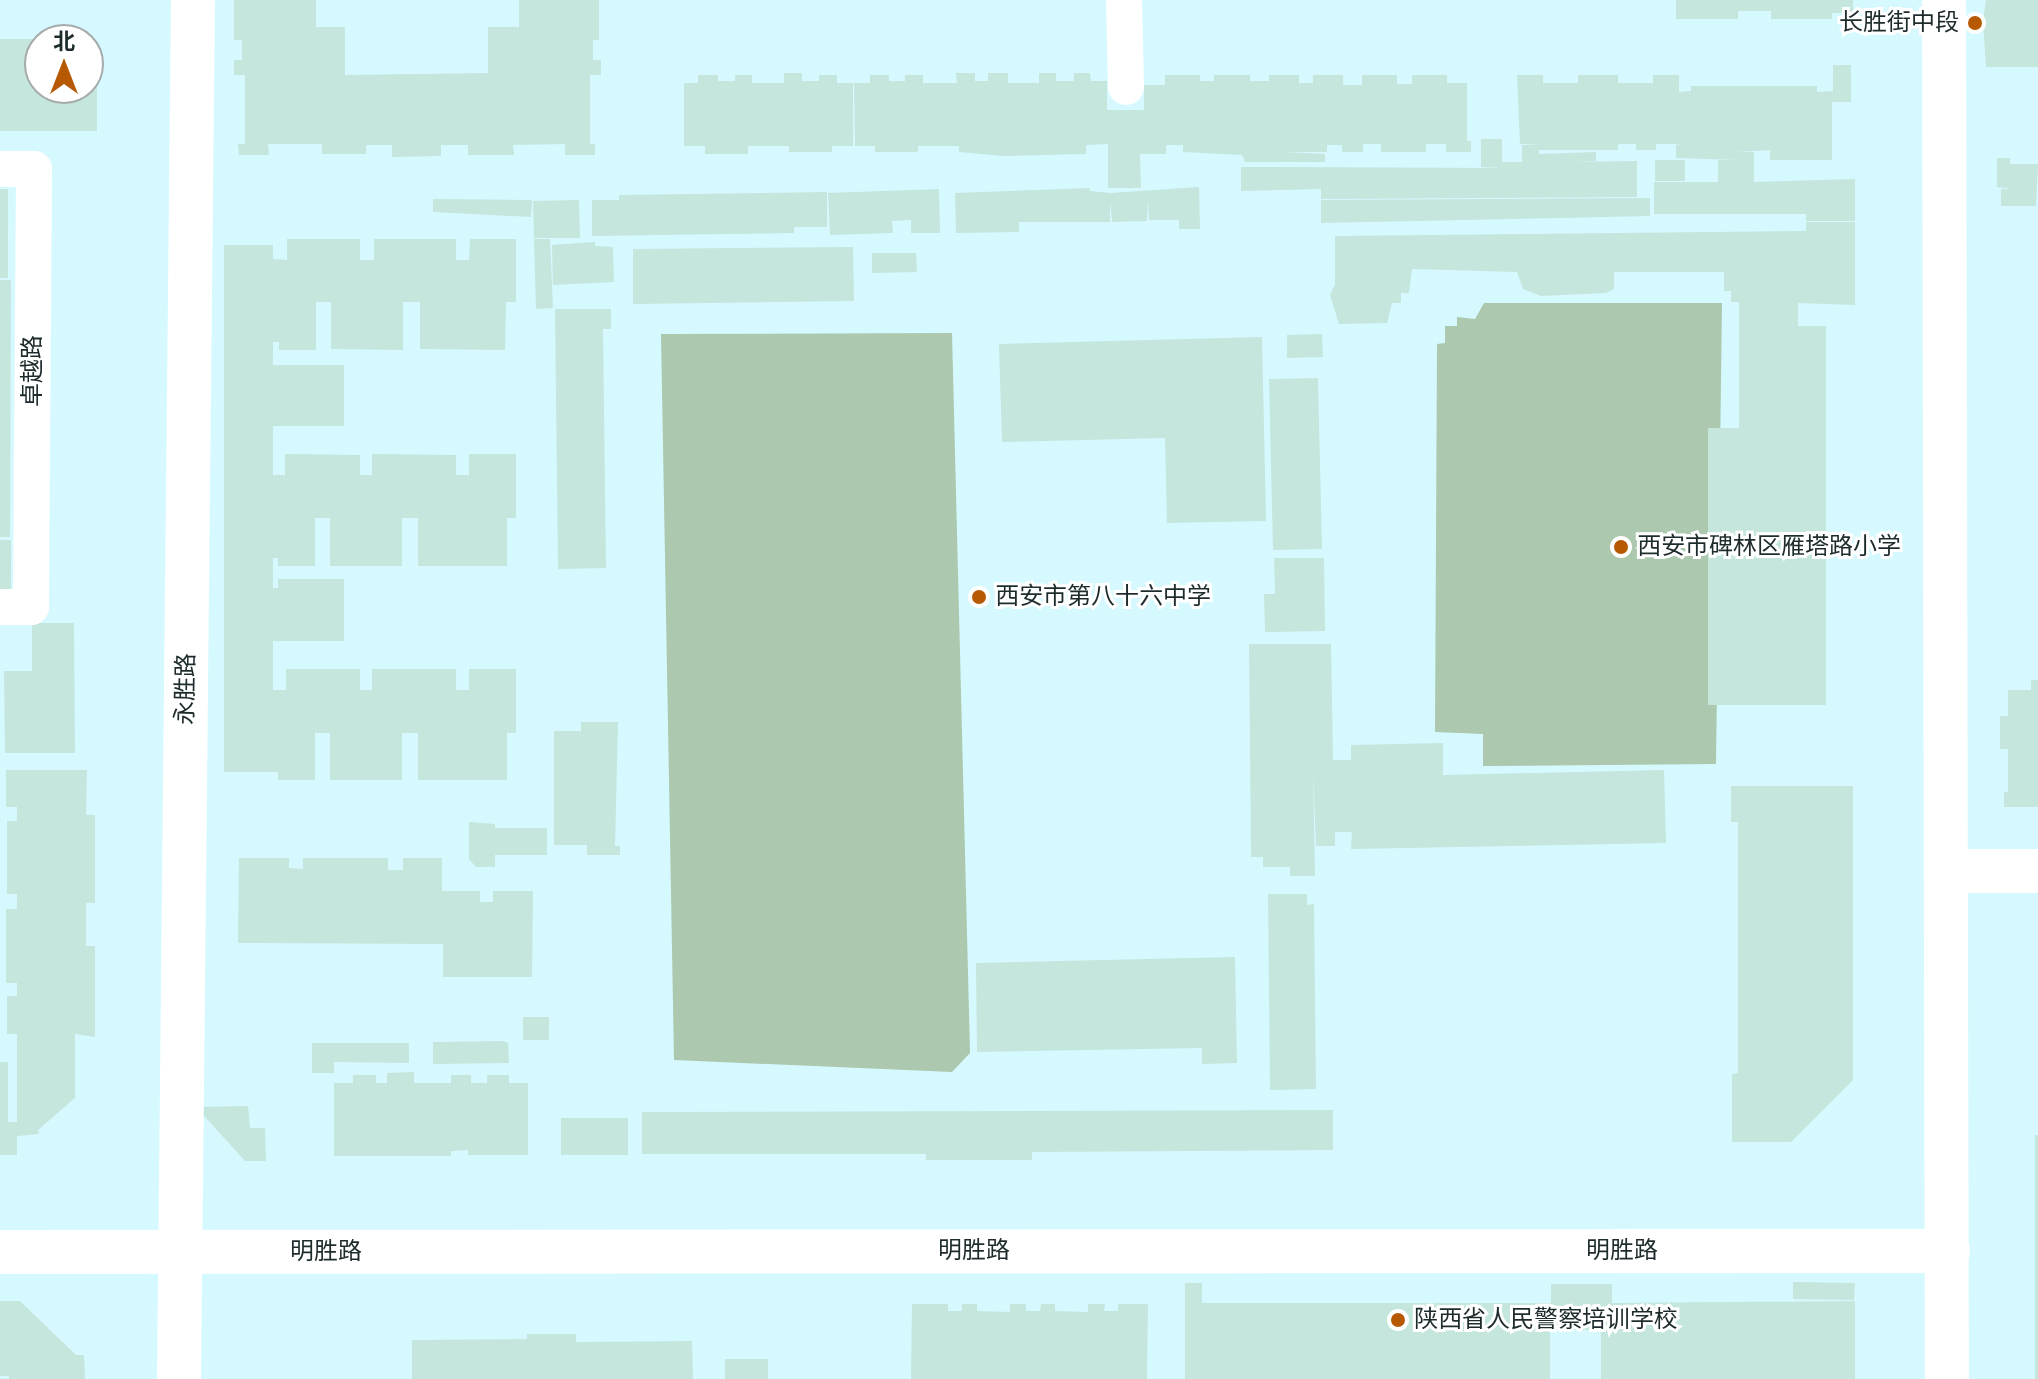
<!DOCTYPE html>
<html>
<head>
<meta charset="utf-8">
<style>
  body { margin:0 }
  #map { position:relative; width:2038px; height:1379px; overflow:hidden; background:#d5f9ff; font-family:Rubik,"Noto Sans SC",sans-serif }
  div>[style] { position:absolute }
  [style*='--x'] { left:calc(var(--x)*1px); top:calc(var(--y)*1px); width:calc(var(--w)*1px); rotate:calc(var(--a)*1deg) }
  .green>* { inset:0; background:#acc8ae }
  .building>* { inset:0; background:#c4e6dd }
  .minor>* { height:36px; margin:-18px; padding:0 18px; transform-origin:18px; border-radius:18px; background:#fff }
  .tertiary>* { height:44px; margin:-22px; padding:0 22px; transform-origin:22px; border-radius:22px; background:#fff }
  .dots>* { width:22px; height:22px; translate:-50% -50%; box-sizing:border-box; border:4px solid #fff; border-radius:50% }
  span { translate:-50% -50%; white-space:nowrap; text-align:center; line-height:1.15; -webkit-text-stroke:6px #fff; paint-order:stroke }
  .poi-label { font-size:24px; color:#1e2b2d }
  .right { translate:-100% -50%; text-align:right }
  .left { translate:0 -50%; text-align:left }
  .street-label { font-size:24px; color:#1e2b2d }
  .north { position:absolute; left:24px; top:24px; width:80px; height:80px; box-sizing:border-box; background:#fff; border:2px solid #a5aaab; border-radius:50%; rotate:0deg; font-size:22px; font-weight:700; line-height:32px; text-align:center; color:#1e2b2d }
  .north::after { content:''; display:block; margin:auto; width:28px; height:36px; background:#b65902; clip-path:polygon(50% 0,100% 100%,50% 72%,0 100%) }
</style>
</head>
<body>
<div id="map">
  <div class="green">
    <i style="clip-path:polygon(1484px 303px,1722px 303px,1716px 764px,1483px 766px,1483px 734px,1435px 732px,1437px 344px,1445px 343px,1445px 326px,1457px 326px,1457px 317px,1475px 319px)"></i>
    <i style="clip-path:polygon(952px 333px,970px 1053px,952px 1072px,674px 1060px,661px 334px)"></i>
  </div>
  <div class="building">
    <i style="clip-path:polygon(234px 0,316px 0,316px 27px,345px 27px,345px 75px,488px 73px,488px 27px,519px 27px,519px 0,599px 0,599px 40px,593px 40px,593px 60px,601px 60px,601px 75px,590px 75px,590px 144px,595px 144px,595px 155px,565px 155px,565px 144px,513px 145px,514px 155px,468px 155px,468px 145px,441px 145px,441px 156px,392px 157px,392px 145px,366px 145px,366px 154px,322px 154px,322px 144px,268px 144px,269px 155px,239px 155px,238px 144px,245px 144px,245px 75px,234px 75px,234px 60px,242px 60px,242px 40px,234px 40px)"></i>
    <i style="clip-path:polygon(1676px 0,1853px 0,1853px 13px,1832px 13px,1832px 19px,1771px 19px,1771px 11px,1738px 11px,1738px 19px,1676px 19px)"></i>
    <i style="clip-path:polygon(1986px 0,2038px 0,2038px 67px,1986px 67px,1983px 21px)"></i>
    <i style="clip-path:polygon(0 39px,40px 39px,40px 88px,97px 86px,97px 131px,0 131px)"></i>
    <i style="clip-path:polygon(1833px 65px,1851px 65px,1851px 102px,1832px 102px,1832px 160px,1770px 160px,1770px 150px,1737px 152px,1754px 152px,1754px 182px,1855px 179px,1855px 221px,1806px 221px,1806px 214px,1654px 214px,1654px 182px,1718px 182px,1718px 160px,1738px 160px,1676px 158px,1676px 145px,1680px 144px,1656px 144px,1656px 150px,1636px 150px,1636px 144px,1618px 144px,1618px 150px,1539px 150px,1539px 154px,1596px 152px,1596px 161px,1567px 162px,1637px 161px,1637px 197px,1321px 199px,1321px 189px,1241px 191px,1241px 167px,1503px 168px,1481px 167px,1481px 139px,1502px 139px,1502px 162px,1522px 162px,1522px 145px,1540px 144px,1520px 144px,1517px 75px,1543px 75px,1543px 83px,1578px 83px,1578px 75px,1618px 75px,1618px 83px,1653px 83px,1653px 75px,1679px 75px,1679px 92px,1691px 91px,1691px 86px,1817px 86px,1817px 92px,1833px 91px)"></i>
    <i style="clip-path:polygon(784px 73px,802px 73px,802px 81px,819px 81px,819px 75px,837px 75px,837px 83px,853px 83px,853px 146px,832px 146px,832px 152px,789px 152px,789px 146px,748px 146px,748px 154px,705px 154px,705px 146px,684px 146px,684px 83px,698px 83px,698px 75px,718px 75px,718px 81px,735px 81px,735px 75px,752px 75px,752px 83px,784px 83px)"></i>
    <i style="clip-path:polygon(956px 73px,975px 73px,975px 81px,988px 81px,988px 73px,1008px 73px,1008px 83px,1039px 83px,1039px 73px,1056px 73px,1056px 81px,1074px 81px,1074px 73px,1090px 73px,1091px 81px,1107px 81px,1107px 110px,1144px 110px,1144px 85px,1165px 85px,1165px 75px,1200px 75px,1200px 81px,1214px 81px,1214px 75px,1250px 75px,1250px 81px,1269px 81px,1269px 75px,1299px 75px,1299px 83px,1313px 83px,1313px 75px,1343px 75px,1343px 85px,1362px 85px,1362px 75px,1397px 75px,1397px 84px,1412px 84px,1412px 75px,1447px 75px,1447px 83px,1467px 83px,1467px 141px,1471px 141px,1471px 152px,1446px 152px,1446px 144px,1426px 144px,1426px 152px,1381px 152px,1381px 144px,1363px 144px,1363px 152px,1342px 152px,1342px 145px,1327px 145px,1327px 152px,1285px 152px,1325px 154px,1325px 162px,1245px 162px,1242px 155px,1183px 152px,1183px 145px,1166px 145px,1166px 154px,1140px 154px,1141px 188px,1108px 188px,1108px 144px,1086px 145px,1086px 154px,1004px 156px,959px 152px,959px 146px,918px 146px,918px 152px,875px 152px,875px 146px,855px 146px,854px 83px,870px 83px,870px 75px,889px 75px,889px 81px,905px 81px,905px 75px,923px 75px,923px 83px,957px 83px)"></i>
    <i style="clip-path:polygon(1997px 158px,2010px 158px,2010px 164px,2038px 164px,2036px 206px,2001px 206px,2001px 189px,2011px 189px,1997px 187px)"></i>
    <i style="clip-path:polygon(1655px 160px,1685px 160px,1685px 181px,1655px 181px)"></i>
    <i style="clip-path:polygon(1199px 187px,1200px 229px,1179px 229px,1179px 220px,1149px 220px,1148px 198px,1147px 221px,1112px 222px,1110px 201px,1110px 222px,1019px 222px,1019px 232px,956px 233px,955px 193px,1090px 188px,1090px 191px,1110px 193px)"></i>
    <i style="clip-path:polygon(0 189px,8px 189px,8px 278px,0 278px)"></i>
    <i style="clip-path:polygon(939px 189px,940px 233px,911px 233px,911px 220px,892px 221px,893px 233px,830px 235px,828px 193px)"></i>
    <i style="clip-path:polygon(827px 192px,827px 227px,794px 227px,794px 233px,592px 236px,592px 200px,619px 200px,619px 195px)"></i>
    <i style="clip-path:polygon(1650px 198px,1650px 216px,1321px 223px,1321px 200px)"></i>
    <i style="clip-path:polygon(433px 199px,532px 200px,531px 217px,433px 212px)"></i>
    <i style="clip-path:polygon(579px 200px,580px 238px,534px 238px,533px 201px)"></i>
    <i style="clip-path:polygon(1806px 222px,1855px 222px,1855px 305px,1798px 303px,1798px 326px,1826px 326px,1826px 705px,1708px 705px,1708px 428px,1739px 428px,1739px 302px,1731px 302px,1731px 291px,1724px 291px,1724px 272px,1614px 272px,1614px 289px,1606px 293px,1541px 296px,1523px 289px,1517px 272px,1412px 269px,1409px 293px,1401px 293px,1401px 303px,1392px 303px,1387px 323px,1339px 324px,1330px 295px,1335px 284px,1335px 236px,1806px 231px)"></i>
    <i style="clip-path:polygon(287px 239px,360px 239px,360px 260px,374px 260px,374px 239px,456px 239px,456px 260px,469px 260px,470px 239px,516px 239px,516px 302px,506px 302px,505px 350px,420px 349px,420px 302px,403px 302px,403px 350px,331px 349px,331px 302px,316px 302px,316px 350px,279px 350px,279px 342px,273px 342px,273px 365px,344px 365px,344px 426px,273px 426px,273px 475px,285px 475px,285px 454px,360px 455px,360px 475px,372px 475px,372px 454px,456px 455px,456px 475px,469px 475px,469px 454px,516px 454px,516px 518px,507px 518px,507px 566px,418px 566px,418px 518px,402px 518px,402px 566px,330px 566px,330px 518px,315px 518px,315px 566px,278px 566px,278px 558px,273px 558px,273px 588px,278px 588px,278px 579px,344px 579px,344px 641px,273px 641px,273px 690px,286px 690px,286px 669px,360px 669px,360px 690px,372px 690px,372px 669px,456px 669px,456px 690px,469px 690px,469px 669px,516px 669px,516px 733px,507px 733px,507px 780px,418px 780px,418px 733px,402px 733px,402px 780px,330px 780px,330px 733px,315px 733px,315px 780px,278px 780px,278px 772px,224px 772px,224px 245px,273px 245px,273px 259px,287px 260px)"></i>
    <i style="clip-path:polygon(534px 239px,550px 239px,553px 308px,536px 309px)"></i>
    <i style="clip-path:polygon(595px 242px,595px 246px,613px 247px,614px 282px,553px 285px,552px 245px)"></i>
    <i style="clip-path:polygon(853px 247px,854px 301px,633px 304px,633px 249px)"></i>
    <i style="clip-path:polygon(872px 253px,916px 253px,917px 272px,872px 273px)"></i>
    <i style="clip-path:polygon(0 280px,11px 280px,10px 537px,0 537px)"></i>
    <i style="clip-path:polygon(555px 309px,611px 309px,611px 329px,603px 329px,606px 568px,558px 569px)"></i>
    <i style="clip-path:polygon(1322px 334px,1323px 357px,1287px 358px,1287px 335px)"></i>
    <i style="clip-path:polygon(1262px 337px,1266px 521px,1167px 523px,1165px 438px,1002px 442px,999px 344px)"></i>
    <i style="clip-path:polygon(1318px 378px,1322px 549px,1273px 550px,1269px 379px)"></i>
    <i style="clip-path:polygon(0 540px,11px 540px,11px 594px,0 594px)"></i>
    <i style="clip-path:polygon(1274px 558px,1324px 558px,1325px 631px,1265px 632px,1264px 594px,1275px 594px)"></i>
    <i style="clip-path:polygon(32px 623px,74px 623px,75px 753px,5px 753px,4px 671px,32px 671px)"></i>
    <i style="clip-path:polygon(1249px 644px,1331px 644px,1333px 760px,1351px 760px,1351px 745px,1443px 743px,1443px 775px,1664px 770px,1666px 843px,1351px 849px,1352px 832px,1335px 832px,1335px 846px,1316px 846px,1313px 767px,1315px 876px,1290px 876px,1290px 867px,1263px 867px,1263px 857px,1251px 857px)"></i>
    <i style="clip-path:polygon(2031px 680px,2038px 680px,2038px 807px,2004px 807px,2004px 792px,2008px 792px,2008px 749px,2000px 749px,2000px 716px,2008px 716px,2008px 690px,2031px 690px)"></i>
    <i style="clip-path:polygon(581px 722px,618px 722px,615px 846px,620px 846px,620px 855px,587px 855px,587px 845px,554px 845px,554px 731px,581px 731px)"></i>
    <i style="clip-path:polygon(6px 770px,87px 770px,86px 815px,95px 815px,95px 903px,86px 903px,86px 946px,95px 946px,95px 1037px,75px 1034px,75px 1098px,38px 1130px,39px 1134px,17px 1136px,17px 1155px,0 1155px,0 1062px,8px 1062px,8px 1122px,17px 1122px,17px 1034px,7px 1034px,7px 996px,17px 996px,17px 983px,6px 983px,6px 909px,17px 909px,17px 894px,7px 894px,7px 821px,17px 821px,17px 807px,6px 807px)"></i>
    <i style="clip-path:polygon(1731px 786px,1853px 786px,1853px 1080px,1791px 1142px,1732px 1142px,1732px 1074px,1738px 1073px,1738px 822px,1731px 822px)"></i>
    <i style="clip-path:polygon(469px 822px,495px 824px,495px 828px,547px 828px,547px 855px,495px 855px,495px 867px,476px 867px,469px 859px)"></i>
    <i style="clip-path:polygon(239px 858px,289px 858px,289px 868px,303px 869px,303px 858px,388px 858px,388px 870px,403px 870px,403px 858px,442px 858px,442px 891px,480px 891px,480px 902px,493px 902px,493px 891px,533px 891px,532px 977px,443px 977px,443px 944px,238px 943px)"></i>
    <i style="clip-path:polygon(1268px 894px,1307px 894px,1307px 905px,1314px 904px,1316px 1089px,1270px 1090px)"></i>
    <i style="clip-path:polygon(1235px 957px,1237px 1063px,1202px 1064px,1202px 1048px,977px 1052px,976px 963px)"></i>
    <i style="clip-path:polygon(523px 1017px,549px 1017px,549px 1040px,523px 1040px)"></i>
    <i style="clip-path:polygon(503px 1041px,508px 1043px,509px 1063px,433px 1064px,433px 1042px)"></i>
    <i style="clip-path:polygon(312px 1043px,409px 1043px,409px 1063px,334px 1062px,334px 1073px,312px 1073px)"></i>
    <i style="clip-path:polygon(414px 1072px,414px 1083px,451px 1083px,451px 1075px,471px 1075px,471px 1083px,487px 1083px,487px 1075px,509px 1075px,509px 1083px,528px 1083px,528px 1155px,468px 1155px,468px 1150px,451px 1151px,451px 1156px,334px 1156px,334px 1083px,353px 1083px,353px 1075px,376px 1075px,376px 1083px,387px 1083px,387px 1073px)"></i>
    <i style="clip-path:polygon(248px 1106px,250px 1128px,265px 1128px,266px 1161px,245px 1161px,196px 1107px)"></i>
    <i style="clip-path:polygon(1333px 1110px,1333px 1150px,1032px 1152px,1032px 1160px,926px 1160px,926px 1154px,642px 1154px,642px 1112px)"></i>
    <i style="clip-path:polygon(561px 1118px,628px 1118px,628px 1155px,561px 1155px)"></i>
    <i style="clip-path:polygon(2035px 1135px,2038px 1135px,2038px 1379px,2035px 1379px)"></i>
    <i style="clip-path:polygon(1793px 1282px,1855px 1283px,1854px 1300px,1793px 1299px)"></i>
    <i style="clip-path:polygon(1185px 1283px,1202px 1283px,1202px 1303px,1551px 1303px,1551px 1284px,1612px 1284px,1612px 1303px,1855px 1301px,1855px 1379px,1601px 1379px,1601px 1330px,1550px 1330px,1550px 1379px,1185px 1379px)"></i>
    <i style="clip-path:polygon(0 1301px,20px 1301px,76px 1355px,84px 1355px,85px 1379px,9px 1379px,9px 1376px,0 1376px)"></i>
    <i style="clip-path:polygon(912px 1304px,948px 1304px,948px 1311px,962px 1311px,962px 1304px,977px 1304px,977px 1311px,1010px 1312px,1010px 1304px,1026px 1304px,1026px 1311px,1040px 1311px,1041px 1304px,1055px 1304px,1055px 1311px,1088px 1312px,1088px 1304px,1105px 1304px,1104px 1311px,1118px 1311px,1118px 1304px,1148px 1304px,1147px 1379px,911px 1379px)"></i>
    <i style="clip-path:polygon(527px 1334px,576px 1334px,576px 1342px,692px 1341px,693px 1379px,412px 1379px,412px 1340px,527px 1339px)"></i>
    <i style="clip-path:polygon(725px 1359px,768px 1359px,768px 1379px,725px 1379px)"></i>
  </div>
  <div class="minor">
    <i style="--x:1124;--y:0;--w:87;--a:88.7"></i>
    <i style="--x:0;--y:169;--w:34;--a:0"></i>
    <i style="--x:34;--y:169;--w:438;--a:90.4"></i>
    <i style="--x:31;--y:607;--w:31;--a:180"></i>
  </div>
  <div class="tertiary">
    <i style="--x:1944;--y:0;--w:1379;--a:89.88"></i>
    <i style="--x:1947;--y:871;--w:91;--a:0"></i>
    <i style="--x:0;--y:1252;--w:1948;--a:-0.03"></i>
    <i style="--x:179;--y:1379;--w:1379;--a:-89.42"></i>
  </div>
  <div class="dots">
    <i style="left:1975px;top:23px;background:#b65902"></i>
    <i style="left:1621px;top:547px;background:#b65902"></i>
    <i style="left:979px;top:597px;background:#b65902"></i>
    <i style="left:1398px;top:1320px;background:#b65902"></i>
  </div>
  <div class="poi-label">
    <span class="right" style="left:1959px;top:23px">长胜街中段</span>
    <span class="left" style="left:1637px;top:547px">西安市碑林区雁塔路小学</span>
    <span class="left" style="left:995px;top:597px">西安市第八十六中学</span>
    <span class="left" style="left:1414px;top:1320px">陕西省人民警察培训学校</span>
  </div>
  <div class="street-label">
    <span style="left:33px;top:371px;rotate:-90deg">卓越路</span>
    <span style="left:186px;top:689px;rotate:-89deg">永胜路</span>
    <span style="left:974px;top:1251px">明胜路</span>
    <span style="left:1622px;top:1251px">明胜路</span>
    <span style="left:326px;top:1252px">明胜路</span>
  </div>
  <div class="north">北</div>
</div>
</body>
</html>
